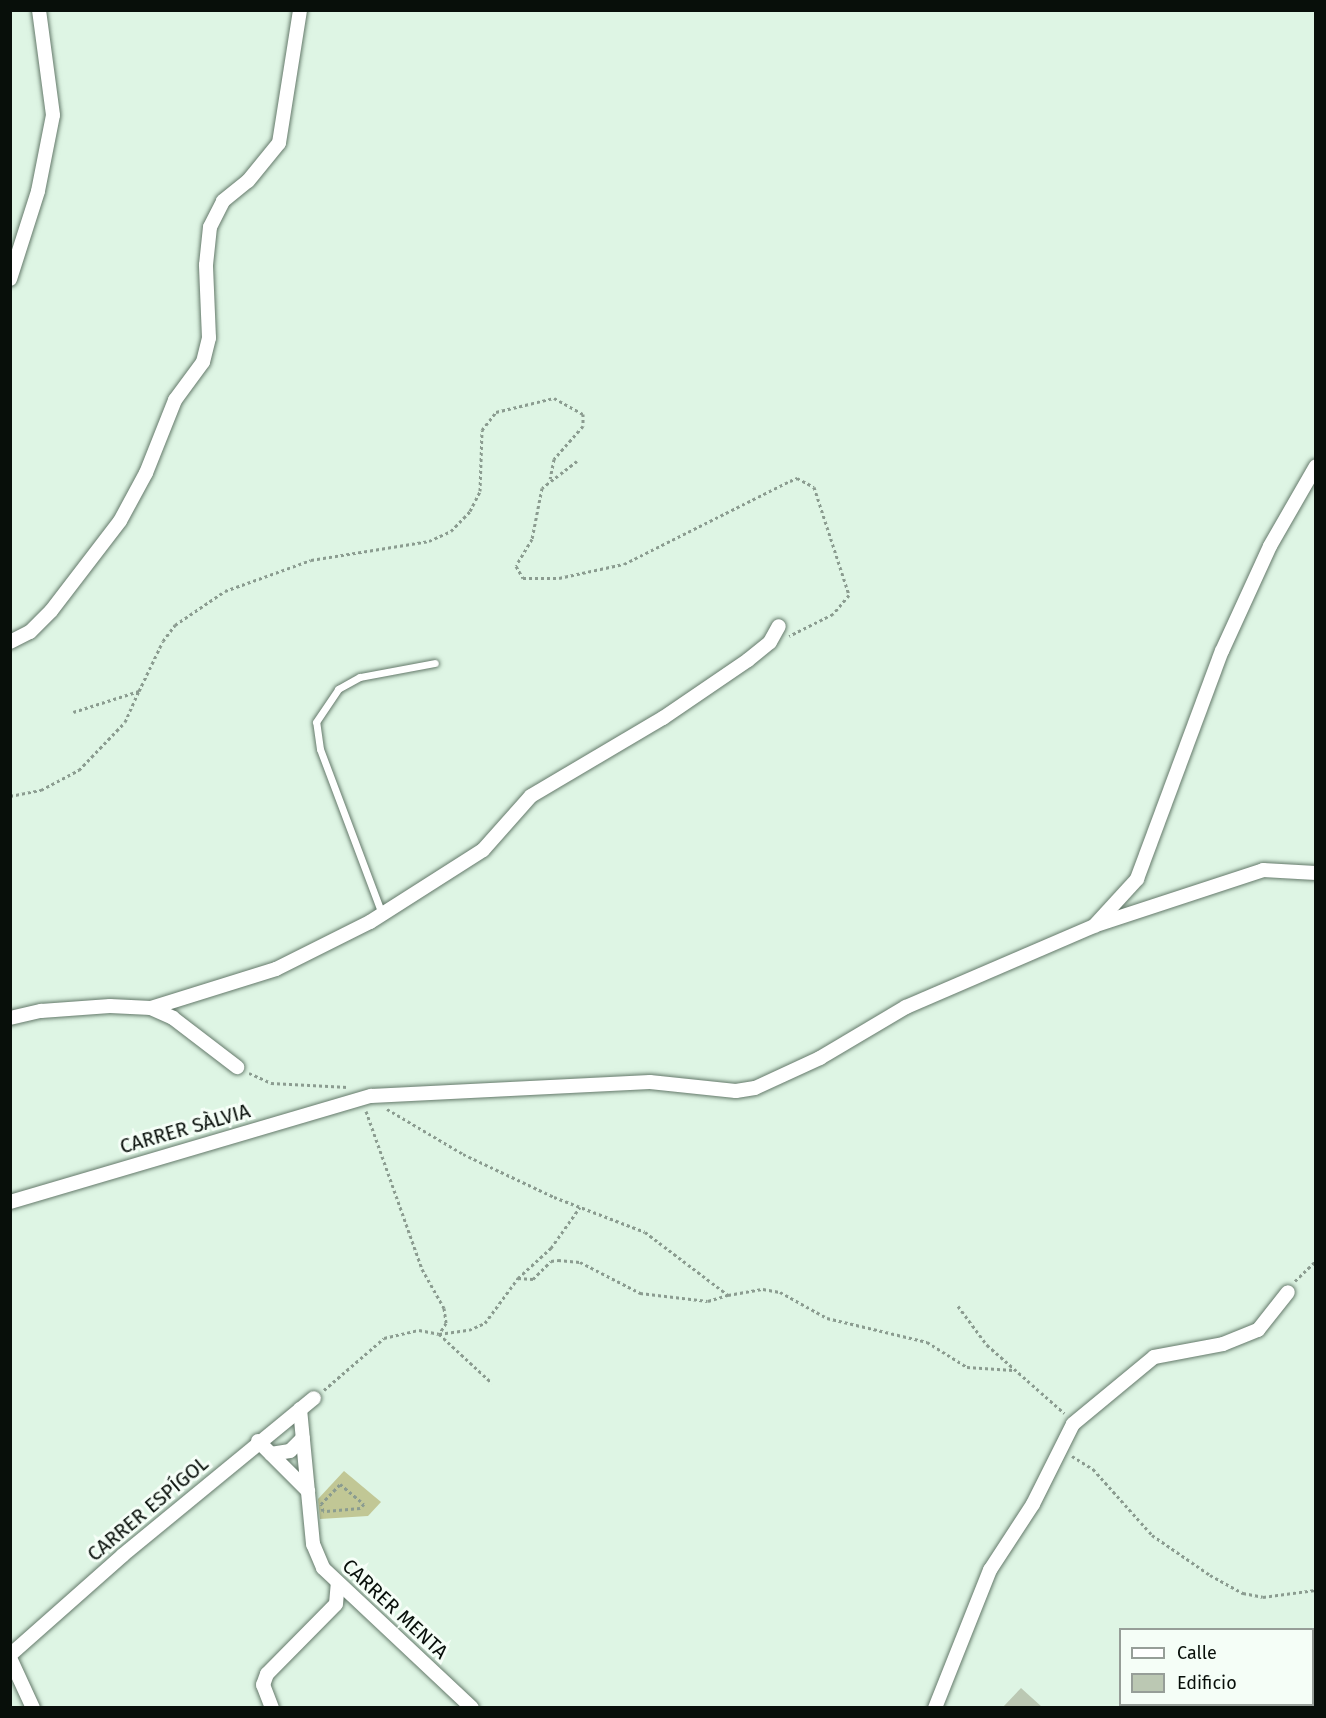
<!DOCTYPE html>
<html>
<head>
<meta charset="utf-8">
<style>
  body { margin:0 }
  #map { position:relative; width:1326px; height:1718px; overflow:hidden; background:#def5e4; font-family:"Fira Sans",sans-serif }
  div>[style] { position:absolute }
  [style*='--x'] { left:calc(var(--x)*1px); top:calc(var(--y)*1px); width:calc(var(--w)*1px); rotate:calc(var(--a)*1deg) }
  .green>* { inset:0; background:#c1c795 }
  .building>* { inset:0; background:#bbc8b3 }
  .path>* { height:3px; margin-top:-1.5px; transform-origin:0; background:repeating-linear-gradient(90deg,#8b9c90 0 3px,transparent 0 6px) }
  .roads { filter:drop-shadow(0 0 2px #64796a) drop-shadow(0 0 2px #64796a) }
  .lane>* { height:7px; margin:-3.5px; padding:0 3.5px; transform-origin:3.5px; border-radius:3.5px; background:#fff }
  .street>* { height:14px; margin:-7px; padding:0 7px; transform-origin:7px; border-radius:7px; background:#fff }
  span { translate:-50% -50%; white-space:nowrap; text-align:center; line-height:1.15; -webkit-text-stroke:6px #f5fef7; paint-order:stroke }
  .street-label { font-size:20px; color:#080f0a }
  .frame { position:absolute; inset:0; border:12px solid #080f0a; pointer-events:none }
  .legend { position:absolute; left:1119px; top:1628px; width:195px; height:78px; box-sizing:border-box; background:#f5fef7; border:2px solid #969e98; margin:0; padding:8px 10px; list-style:none; font-size:18px; color:#080f0a }
  .legend li { display:flex; align-items:center; gap:12px; height:30px }
  .legend b { width:30px; border:2px solid #969e98 }
</style>
</head>
<body>
<div id="map">
  <div class="green">
    <i style="clip-path:polygon(344px 1471px,381px 1502px,368px 1516px,320px 1519px,318px 1499px)"></i>
  </div>
  <div class="building">
    <i style="clip-path:polygon(1021px 1688px,1042px 1707px,1003px 1707px)"></i>
  </div>
  <div class="path">
    <i style="--x:577;--y:461;--w:44;--a:142.4"></i>
    <i style="--x:542;--y:488;--w:52;--a:101.1"></i>
    <i style="--x:532;--y:539;--w:31;--a:121"></i>
    <i style="--x:516;--y:566;--w:14;--a:60"></i>
    <i style="--x:523;--y:578;--w:36;--a:0"></i>
    <i style="--x:559;--y:578;--w:66;--a:-12.2"></i>
    <i style="--x:624;--y:564;--w:186;--a:-26.6"></i>
    <i style="--x:790;--y:481;--w:8;--a:-23"></i>
    <i style="--x:797;--y:478;--w:19;--a:28"></i>
    <i style="--x:814;--y:487;--w:114;--a:72"></i>
    <i style="--x:849;--y:595;--w:25;--a:130"></i>
    <i style="--x:833;--y:614;--w:49;--a:153.4"></i>
    <i style="--x:139;--y:691;--w:55;--a:-64.4"></i>
    <i style="--x:163;--y:641;--w:20;--a:-53"></i>
    <i style="--x:175;--y:625;--w:60;--a:-34.2"></i>
    <i style="--x:225;--y:591;--w:91;--a:-19.8"></i>
    <i style="--x:311;--y:560;--w:120;--a:-9.1"></i>
    <i style="--x:429;--y:541;--w:24;--a:-24"></i>
    <i style="--x:451;--y:531;--w:28;--a:-46"></i>
    <i style="--x:470;--y:511;--w:22;--a:-63"></i>
    <i style="--x:480;--y:491;--w:61;--a:-88.1"></i>
    <i style="--x:482;--y:430;--w:23;--a:-52"></i>
    <i style="--x:496;--y:412;--w:60;--a:-13.6"></i>
    <i style="--x:554;--y:398;--w:33;--a:29"></i>
    <i style="--x:583;--y:414;--w:12;--a:90"></i>
    <i style="--x:583;--y:426;--w:44;--a:131.3"></i>
    <i style="--x:554;--y:459;--w:20;--a:101"></i>
    <i style="--x:10;--y:796;--w:32;--a:-11"></i>
    <i style="--x:41;--y:790;--w:43;--a:-27.8"></i>
    <i style="--x:79;--y:770;--w:66;--a:-46.2"></i>
    <i style="--x:125;--y:722;--w:34;--a:-66"></i>
    <i style="--x:139;--y:691;--w:69;--a:162.3"></i>
    <i style="--x:249;--y:1073;--w:24;--a:24"></i>
    <i style="--x:271;--y:1083;--w:77;--a:3"></i>
    <i style="--x:387;--y:1109;--w:88;--a:30.6"></i>
    <i style="--x:463;--y:1154;--w:101;--a:25.3"></i>
    <i style="--x:554;--y:1197;--w:97;--a:21"></i>
    <i style="--x:645;--y:1232;--w:104;--a:37.2"></i>
    <i style="--x:728;--y:1295;--w:36;--a:-10"></i>
    <i style="--x:763;--y:1289;--w:17;--a:10"></i>
    <i style="--x:780;--y:1292;--w:54;--a:29"></i>
    <i style="--x:827;--y:1318;--w:103;--a:13.5"></i>
    <i style="--x:927;--y:1342;--w:47;--a:32"></i>
    <i style="--x:967;--y:1367;--w:46;--a:3.7"></i>
    <i style="--x:366;--y:1111;--w:168;--a:70.5"></i>
    <i style="--x:422;--y:1269;--w:45;--a:60.6"></i>
    <i style="--x:444;--y:1308;--w:15;--a:82"></i>
    <i style="--x:446;--y:1323;--w:13;--a:122"></i>
    <i style="--x:518;--y:1278;--w:15;--a:4"></i>
    <i style="--x:533;--y:1279;--w:25;--a:-45"></i>
    <i style="--x:551;--y:1261;--w:7;--a:-8"></i>
    <i style="--x:558;--y:1260;--w:22;--a:5"></i>
    <i style="--x:580;--y:1262;--w:68;--a:27.3"></i>
    <i style="--x:640;--y:1293;--w:68;--a:6.7"></i>
    <i style="--x:708;--y:1301;--w:21;--a:-17"></i>
    <i style="--x:1295;--y:1281;--w:29;--a:-44"></i>
    <i style="--x:958;--y:1306;--w:49;--a:53.4"></i>
    <i style="--x:987;--y:1345;--w:103;--a:41.4"></i>
    <i style="--x:439;--y:1334;--w:30;--a:-8"></i>
    <i style="--x:469;--y:1330;--w:17;--a:-24"></i>
    <i style="--x:485;--y:1323;--w:56;--a:-53.7"></i>
    <i style="--x:518;--y:1278;--w:45;--a:-42.3"></i>
    <i style="--x:551;--y:1248;--w:50;--a:-54.7"></i>
    <i style="--x:324;--y:1390;--w:79;--a:-40.9"></i>
    <i style="--x:384;--y:1338;--w:36;--a:-13"></i>
    <i style="--x:419;--y:1330;--w:20;--a:11"></i>
    <i style="--x:439;--y:1334;--w:72;--a:42.8"></i>
    <i style="--x:1072;--y:1456;--w:25;--a:32"></i>
    <i style="--x:1093;--y:1469;--w:89;--a:48.2"></i>
    <i style="--x:1152;--y:1535;--w:70;--a:34.6"></i>
    <i style="--x:1210;--y:1575;--w:38;--a:29"></i>
    <i style="--x:1243;--y:1593;--w:20;--a:11"></i>
    <i style="--x:1263;--y:1597;--w:53;--a:-7.5"></i>
    <i style="--x:340;--y:1484;--w:31;--a:40"></i>
    <i style="--x:364;--y:1504;--w:6;--a:135"></i>
    <i style="--x:360;--y:1508;--w:37;--a:175"></i>
    <i style="--x:323;--y:1511;--w:7;--a:-106"></i>
    <i style="--x:321;--y:1504;--w:28;--a:-46"></i>
  </div>
  <div class="roads">
    <div class="lane">
      <i style="--x:382;--y:914;--w:176;--a:-110.6"></i>
      <i style="--x:320;--y:749;--w:27;--a:-98"></i>
      <i style="--x:316;--y:722;--w:40;--a:-56"></i>
      <i style="--x:338;--y:689;--w:25;--a:-29"></i>
      <i style="--x:360;--y:677;--w:76;--a:-10.6"></i>
    </div>
    <div class="street">
      <i style="--x:10;--y:279;--w:92;--a:-72.3"></i>
      <i style="--x:38;--y:191;--w:77;--a:-78.8"></i>
      <i style="--x:53;--y:115;--w:106;--a:-97.6"></i>
      <i style="--x:10;--y:642;--w:22;--a:-27"></i>
      <i style="--x:30;--y:632;--w:30;--a:-45"></i>
      <i style="--x:51;--y:611;--w:113;--a:-52.5"></i>
      <i style="--x:120;--y:521;--w:55;--a:-61.6"></i>
      <i style="--x:146;--y:473;--w:79;--a:-68.3"></i>
      <i style="--x:175;--y:400;--w:47;--a:-53.6"></i>
      <i style="--x:203;--y:362;--w:25;--a:-76"></i>
      <i style="--x:209;--y:338;--w:73;--a:-92.4"></i>
      <i style="--x:206;--y:265;--w:38;--a:-84"></i>
      <i style="--x:210;--y:227;--w:29;--a:-63"></i>
      <i style="--x:223;--y:201;--w:32;--a:-39"></i>
      <i style="--x:248;--y:181;--w:49;--a:-50.8"></i>
      <i style="--x:279;--y:143;--w:135;--a:-81"></i>
      <i style="--x:1096;--y:925;--w:176;--a:-18.2"></i>
      <i style="--x:1263;--y:870;--w:53;--a:3.2"></i>
      <i style="--x:151;--y:1008;--w:131;--a:-17.3"></i>
      <i style="--x:276;--y:969;--w:105;--a:-26.6"></i>
      <i style="--x:370;--y:922;--w:134;--a:-32.5"></i>
      <i style="--x:483;--y:850;--w:72;--a:-48.4"></i>
      <i style="--x:531;--y:796;--w:153;--a:-30.6"></i>
      <i style="--x:663;--y:718;--w:103;--a:-34.3"></i>
      <i style="--x:748;--y:660;--w:28;--a:-39"></i>
      <i style="--x:770;--y:642;--w:18;--a:-61"></i>
      <i style="--x:10;--y:1018;--w:32;--a:-13"></i>
      <i style="--x:41;--y:1011;--w:69;--a:-4.1"></i>
      <i style="--x:110;--y:1006;--w:41;--a:2.8"></i>
      <i style="--x:151;--y:1008;--w:24;--a:24"></i>
      <i style="--x:173;--y:1018;--w:81;--a:37.4"></i>
      <i style="--x:10;--y:1202;--w:376;--a:-16.4"></i>
      <i style="--x:371;--y:1096;--w:279;--a:-2.9"></i>
      <i style="--x:650;--y:1082;--w:86;--a:6"></i>
      <i style="--x:736;--y:1091;--w:19;--a:-9"></i>
      <i style="--x:755;--y:1088;--w:72;--a:-24.8"></i>
      <i style="--x:820;--y:1058;--w:100;--a:-30.7"></i>
      <i style="--x:906;--y:1007;--w:205;--a:-23.3"></i>
      <i style="--x:1094;--y:926;--w:64;--a:-47.5"></i>
      <i style="--x:1137;--y:879;--w:243;--a:-69.6"></i>
      <i style="--x:1222;--y:651;--w:115;--a:-65.4"></i>
      <i style="--x:1270;--y:546;--w:92;--a:-60.1"></i>
      <i style="--x:300;--y:1409;--w:136;--a:84.5"></i>
      <i style="--x:313;--y:1544;--w:26;--a:67"></i>
      <i style="--x:323;--y:1568;--w:204;--a:43.2"></i>
      <i style="--x:258;--y:1441;--w:71;--a:45"></i>
      <i style="--x:271;--y:1454;--w:19;--a:-9"></i>
      <i style="--x:290;--y:1451;--w:18;--a:-45"></i>
      <i style="--x:10;--y:1655;--w:151;--a:-41.5"></i>
      <i style="--x:123;--y:1555;--w:247;--a:-39.4"></i>
      <i style="--x:10;--y:1658;--w:55;--a:65.3"></i>
      <i style="--x:272;--y:1708;--w:25;--a:-111"></i>
      <i style="--x:263;--y:1685;--w:12;--a:-70"></i>
      <i style="--x:267;--y:1674;--w:98;--a:-45.4"></i>
      <i style="--x:336;--y:1604;--w:21;--a:-85"></i>
      <i style="--x:935;--y:1708;--w:149;--a:-68.3"></i>
      <i style="--x:990;--y:1570;--w:79;--a:-56.9"></i>
      <i style="--x:1033;--y:1504;--w:89;--a:-63.4"></i>
      <i style="--x:1073;--y:1424;--w:105;--a:-39.6"></i>
      <i style="--x:1154;--y:1357;--w:70;--a:-10.7"></i>
      <i style="--x:1223;--y:1344;--w:38;--a:-22"></i>
      <i style="--x:1258;--y:1330;--w:48;--a:-51.7"></i>
    </div>
  </div>
  <div class="street-label">
    <span style="left:185px;top:1129px;rotate:-16deg">CARRER SÀLVIA</span>
    <span style="left:148px;top:1509px;rotate:-40deg">CARRER ESPÍGOL</span>
    <span style="left:395px;top:1609px;rotate:43deg">CARRER MENTA</span>
  </div>
  <div class="frame"></div>
  <ul class="legend">
  <li><b style="height:8px;background:#fff"></b>Calle</li>
  <li><b style="height:16px;background:#bbc8b3"></b>Edificio</li>
  </ul>
</div>
</body>
</html>
